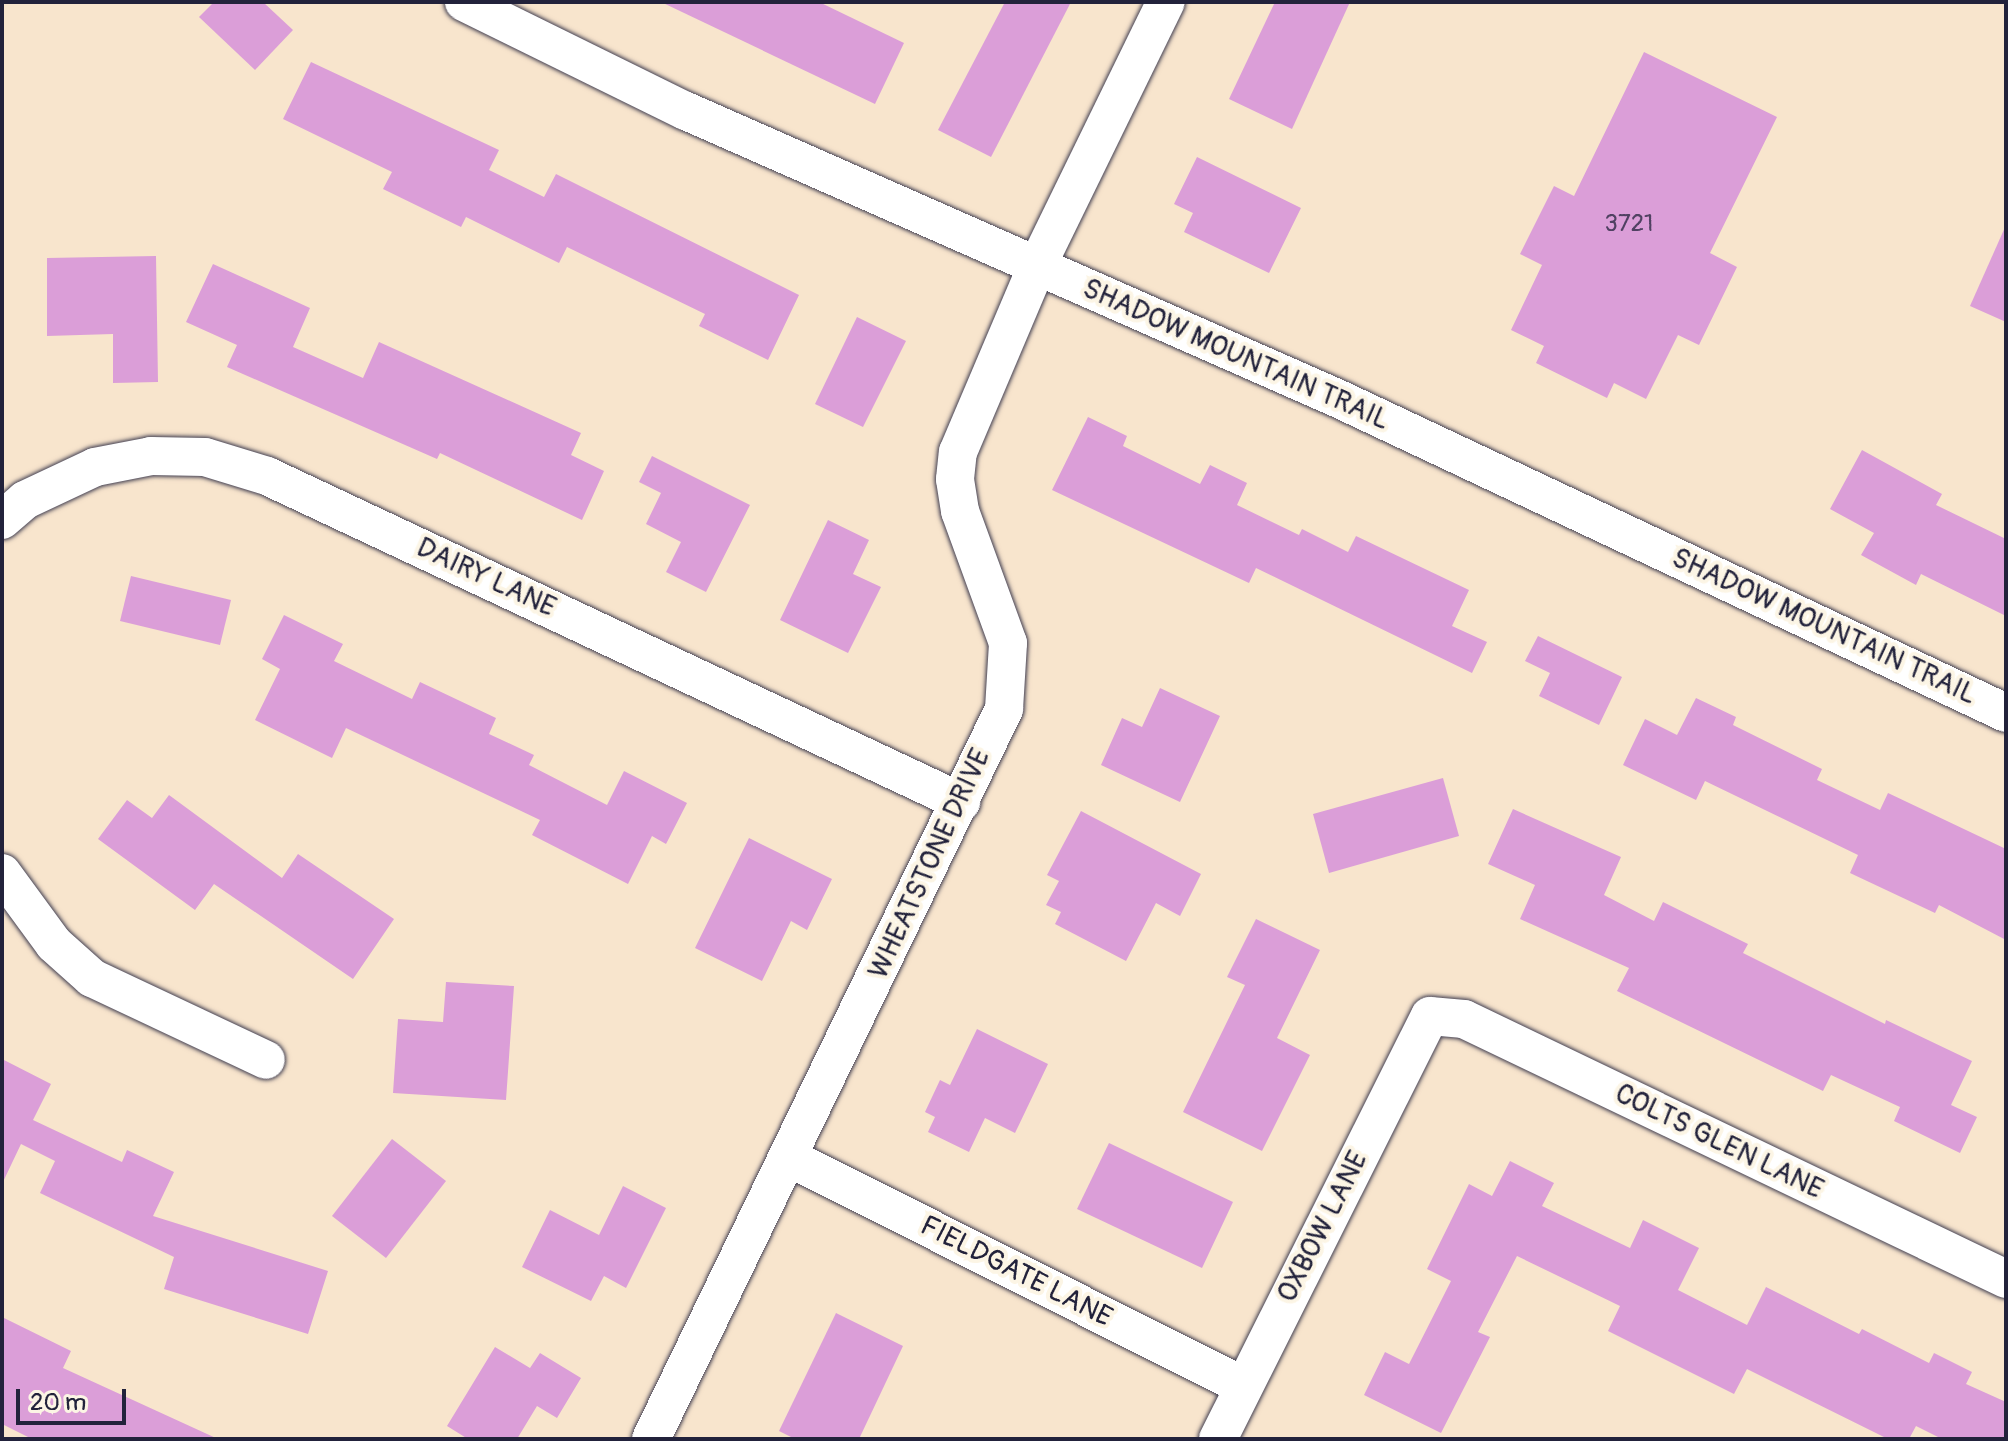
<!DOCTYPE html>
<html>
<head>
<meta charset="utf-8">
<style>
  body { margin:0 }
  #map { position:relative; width:2008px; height:1441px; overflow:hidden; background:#f8e5cd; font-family:Pangolin,sans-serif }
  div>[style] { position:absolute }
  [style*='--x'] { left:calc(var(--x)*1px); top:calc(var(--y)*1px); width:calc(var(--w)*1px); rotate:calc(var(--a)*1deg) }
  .building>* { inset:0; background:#db9ed8 }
  .roads { filter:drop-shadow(0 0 2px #423f51) drop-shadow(0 0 2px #423f51) }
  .minor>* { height:38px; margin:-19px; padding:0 19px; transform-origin:19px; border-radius:19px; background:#fff }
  span { translate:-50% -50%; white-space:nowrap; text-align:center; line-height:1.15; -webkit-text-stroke:8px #fcf5e5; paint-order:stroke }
  .number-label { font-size:24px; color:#504162 }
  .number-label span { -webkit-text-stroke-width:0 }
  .street-label { font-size:28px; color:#22223b }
  .frame { position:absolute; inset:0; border:4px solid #22223b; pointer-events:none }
  .scale { position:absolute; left:16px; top:1389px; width:110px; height:36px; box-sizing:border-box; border:4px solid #22223b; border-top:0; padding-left:10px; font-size:24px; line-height:28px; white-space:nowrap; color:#22223b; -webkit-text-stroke:6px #fcf5e5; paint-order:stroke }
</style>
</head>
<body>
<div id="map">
  <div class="building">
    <i style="clip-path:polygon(214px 2px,263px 2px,293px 30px,255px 70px,199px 17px)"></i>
    <i style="clip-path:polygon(661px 2px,819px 2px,904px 43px,875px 104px)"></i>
    <i style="clip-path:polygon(1005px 2px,1071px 2px,991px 157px,938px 130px)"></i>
    <i style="clip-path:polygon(1275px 2px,1350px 2px,1292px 129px,1229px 99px)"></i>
    <i style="clip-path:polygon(1644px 52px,1777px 117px,1710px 253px,1737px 267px,1699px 345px,1678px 335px,1646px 399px,1614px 383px,1607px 398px,1536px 363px,1544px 346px,1511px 330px,1542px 265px,1520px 254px,1554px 186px,1574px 196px)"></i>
    <i style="clip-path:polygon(311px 62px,499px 150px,489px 170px,544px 197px,556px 174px,799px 295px,768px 360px,699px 326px,705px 314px,567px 247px,559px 263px,466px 217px,461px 227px,383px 189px,392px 172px,283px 119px)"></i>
    <i style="clip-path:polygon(1197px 157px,1301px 208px,1269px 273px,1184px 232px,1193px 213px,1174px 204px)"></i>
    <i style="clip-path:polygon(2006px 225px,2006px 322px,1970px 306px)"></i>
    <i style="clip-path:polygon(156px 256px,158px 382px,113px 383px,113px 334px,47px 336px,47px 258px)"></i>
    <i style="clip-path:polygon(213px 264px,310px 308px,293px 347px,363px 378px,379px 342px,581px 433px,571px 455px,604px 471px,582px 520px,440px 453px,437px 459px,227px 367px,237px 345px,186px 322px)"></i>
    <i style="clip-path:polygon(857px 317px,906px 341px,863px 427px,815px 404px)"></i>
    <i style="clip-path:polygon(1088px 417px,1127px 436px,1123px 446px,1200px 484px,1210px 465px,1247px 483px,1237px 505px,1299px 535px,1302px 529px,1348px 552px,1356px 536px,1469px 590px,1452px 626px,1487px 642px,1472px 673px,1256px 568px,1249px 583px,1052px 490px)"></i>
    <i style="clip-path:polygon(1862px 450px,1942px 494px,1936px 505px,2006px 539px,2006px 616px,1921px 574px,1916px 585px,1861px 555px,1874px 533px,1830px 509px)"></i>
    <i style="clip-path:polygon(652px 456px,750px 505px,706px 592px,666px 572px,681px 542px,646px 524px,661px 493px,639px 482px)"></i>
    <i style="clip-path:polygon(828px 520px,869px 540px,853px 574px,881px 587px,848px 653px,780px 620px)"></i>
    <i style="clip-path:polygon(131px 576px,231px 600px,220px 645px,120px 621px)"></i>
    <i style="clip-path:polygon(284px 615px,343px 644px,334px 661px,412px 699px,420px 682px,496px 718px,489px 734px,534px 755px,529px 765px,607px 805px,624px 771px,687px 803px,666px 844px,652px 836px,628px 884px,532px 835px,540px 820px,346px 728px,332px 758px,255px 720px,280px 669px,262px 659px)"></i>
    <i style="clip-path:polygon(1538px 636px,1622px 677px,1599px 725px,1539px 696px,1550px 673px,1525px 661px)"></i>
    <i style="clip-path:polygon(1160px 688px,1220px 716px,1180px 802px,1101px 765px,1122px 718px,1142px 727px)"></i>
    <i style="clip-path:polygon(1696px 698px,1736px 717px,1733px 725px,1822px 769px,1817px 780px,1880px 810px,1888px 793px,2006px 849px,2006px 940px,1939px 905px,1935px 913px,1850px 873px,1858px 855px,1705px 781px,1696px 800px,1623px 765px,1645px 719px,1677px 735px)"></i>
    <i style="clip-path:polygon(1443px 778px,1459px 836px,1329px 873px,1313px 814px)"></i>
    <i style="clip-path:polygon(169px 795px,282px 878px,298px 854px,394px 919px,353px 979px,214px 884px,195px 910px,98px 839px,127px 800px,152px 818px)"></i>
    <i style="clip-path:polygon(1513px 809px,1621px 857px,1604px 895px,1654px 921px,1663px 902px,1748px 944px,1743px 953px,1885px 1024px,1886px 1020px,1972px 1061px,1951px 1105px,1977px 1117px,1960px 1153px,1894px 1121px,1900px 1107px,1831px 1075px,1823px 1091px,1617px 991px,1629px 968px,1520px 919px,1535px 885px,1488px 864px)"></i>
    <i style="clip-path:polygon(1081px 811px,1201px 874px,1180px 916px,1156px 903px,1126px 961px,1055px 924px,1061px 912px,1046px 905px,1059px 881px,1047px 875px)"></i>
    <i style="clip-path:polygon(749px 838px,832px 879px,807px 930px,791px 921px,762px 981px,695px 948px)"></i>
    <i style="clip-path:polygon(1256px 919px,1320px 950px,1277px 1038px,1310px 1055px,1262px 1151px,1183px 1112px,1245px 985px,1227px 977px)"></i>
    <i style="clip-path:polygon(446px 982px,514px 986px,506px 1100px,393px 1093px,398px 1019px,443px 1022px)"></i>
    <i style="clip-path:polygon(977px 1029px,1048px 1064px,1015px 1133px,985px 1118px,969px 1152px,928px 1132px,935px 1117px,925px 1112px,940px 1080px,950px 1085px)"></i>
    <i style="clip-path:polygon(2px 1059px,51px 1084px,33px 1120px,122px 1162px,127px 1150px,174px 1172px,153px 1216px,328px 1271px,308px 1334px,164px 1289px,174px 1257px,40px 1193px,55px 1161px,21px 1144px,2px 1184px)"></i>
    <i style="clip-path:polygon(392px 1139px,446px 1181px,386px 1258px,332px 1216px)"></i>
    <i style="clip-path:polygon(1109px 1143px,1233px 1202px,1202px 1268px,1077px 1209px)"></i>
    <i style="clip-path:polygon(1510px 1161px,1554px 1183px,1542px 1206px,1630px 1248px,1643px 1220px,1699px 1248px,1678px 1290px,1747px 1325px,1766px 1287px,1859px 1334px,1862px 1329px,1929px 1363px,1934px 1353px,1972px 1372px,1966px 1384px,2006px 1402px,2006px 1439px,1942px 1439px,1916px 1426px,1909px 1439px,1888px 1439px,1747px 1369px,1734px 1394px,1608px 1331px,1620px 1306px,1517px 1256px,1478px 1332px,1490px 1337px,1441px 1433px,1364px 1395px,1385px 1352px,1409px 1364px,1451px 1281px,1427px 1269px,1469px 1184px,1492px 1196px)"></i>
    <i style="clip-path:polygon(623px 1186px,666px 1208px,626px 1288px,604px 1276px,591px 1301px,522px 1267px,550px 1210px,599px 1235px)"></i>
    <i style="clip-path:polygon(836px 1313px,903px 1346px,859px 1439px,795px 1439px,779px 1431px)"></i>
    <i style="clip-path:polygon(2px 1317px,71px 1351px,63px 1368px,218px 1439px,32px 1439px,2px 1424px)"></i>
    <i style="clip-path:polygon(495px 1347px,530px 1368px,540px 1353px,581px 1378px,557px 1418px,537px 1406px,517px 1439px,468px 1439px,447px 1426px)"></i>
  </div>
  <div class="roads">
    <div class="minor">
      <i style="--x:464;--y:2;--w:247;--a:26.2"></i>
      <i style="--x:686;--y:111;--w:714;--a:23.8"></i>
      <i style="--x:1339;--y:399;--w:737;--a:25.21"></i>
      <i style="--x:2;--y:520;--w:30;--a:-41"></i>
      <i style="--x:25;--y:500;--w:77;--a:-25.2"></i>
      <i style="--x:95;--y:467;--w:57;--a:-11.1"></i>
      <i style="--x:151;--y:456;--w:54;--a:1.1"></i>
      <i style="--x:205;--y:457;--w:65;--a:17"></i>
      <i style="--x:267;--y:476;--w:767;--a:25.16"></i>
      <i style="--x:2;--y:873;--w:88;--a:53.8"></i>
      <i style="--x:54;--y:944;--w:51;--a:41.8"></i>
      <i style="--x:92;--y:978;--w:192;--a:25.2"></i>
      <i style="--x:790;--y:1158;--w:507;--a:26.72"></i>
      <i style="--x:651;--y:1439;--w:811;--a:-64.19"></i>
      <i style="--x:1004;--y:709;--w:66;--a:-86.5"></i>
      <i style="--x:1008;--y:643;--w:140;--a:-110"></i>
      <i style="--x:960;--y:511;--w:32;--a:-99"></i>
      <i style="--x:955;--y:479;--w:27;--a:-84"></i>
      <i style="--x:958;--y:452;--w:200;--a:-67"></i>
      <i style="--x:1036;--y:268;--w:296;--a:-64"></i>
      <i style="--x:1218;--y:1439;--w:473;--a:-63.4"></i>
      <i style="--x:1430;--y:1016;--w:34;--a:5"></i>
      <i style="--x:1464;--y:1019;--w:601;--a:25.63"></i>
    </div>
  </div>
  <div class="number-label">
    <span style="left:1629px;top:224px">3721</span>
  </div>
  <div class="street-label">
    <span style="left:1236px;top:355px;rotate:24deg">SHADOW MOUNTAIN TRAIL</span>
    <span style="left:486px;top:578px;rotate:25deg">DAIRY LANE</span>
    <span style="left:1824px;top:627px;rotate:25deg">SHADOW MOUNTAIN TRAIL</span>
    <span style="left:930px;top:864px;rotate:-65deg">WHEATSTONE DRIVE</span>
    <span style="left:1719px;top:1142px;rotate:26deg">COLTS GLEN LANE</span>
    <span style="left:1323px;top:1227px;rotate:-63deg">OXBOW LANE</span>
    <span style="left:1016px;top:1272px;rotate:27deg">FIELDGATE LANE</span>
  </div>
  <div class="frame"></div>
  <div class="scale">20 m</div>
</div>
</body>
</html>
